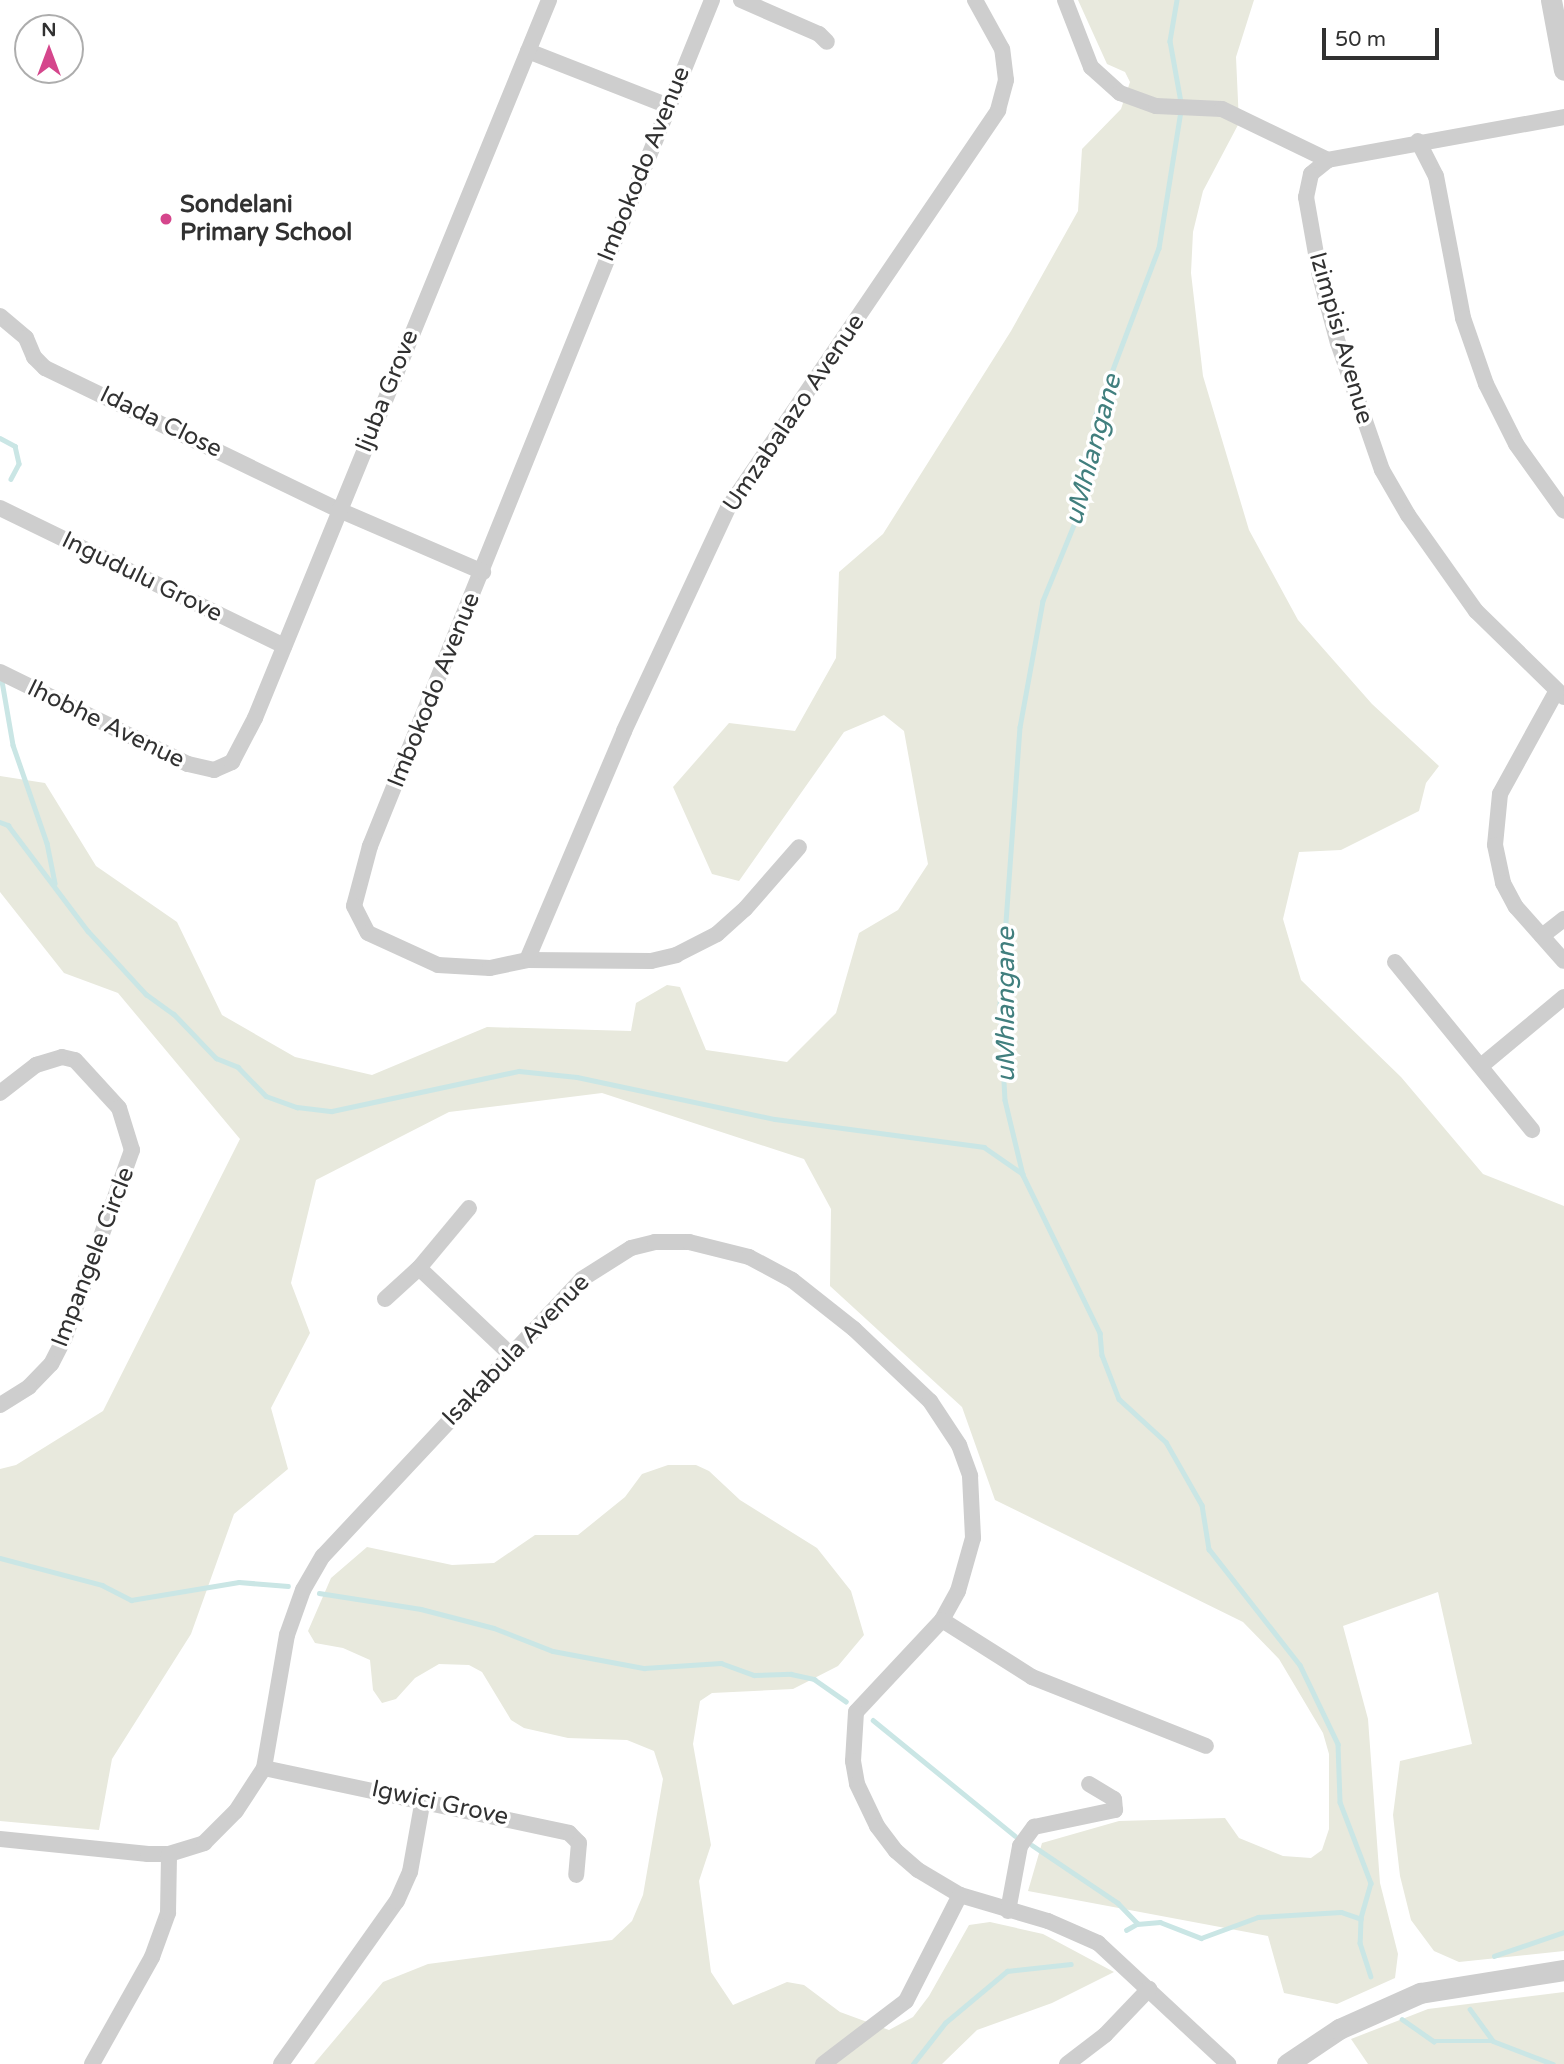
<!DOCTYPE html>
<html>
<head>
<meta charset="utf-8">
<style>
  body { margin:0 }
  #map { position:relative; width:1564px; height:2064px; overflow:hidden; background:#fff; font-family:"Varela Round",sans-serif }
  div>[style] { position:absolute }
  [style*='--x'] { left:calc(var(--x)*1px); top:calc(var(--y)*1px); width:calc(var(--w)*1px); rotate:calc(var(--a)*1deg) }
  .green>* { inset:0; background:#e8e9dd }
  .stream>* { height:4.5px; margin:-2.25px; padding:0 2.25px; transform-origin:2.25px; border-radius:2.25px; background:#cae6e5 }
  .minor>* { height:16px; margin:-8px; padding:0 8px; transform-origin:8px; border-radius:8px; background:#cecece }
  .tertiary>* { height:21px; margin:-10.5px; padding:0 10.5px; transform-origin:10.5px; border-radius:10.5px; background:#cecece }
  .dots>* { width:19px; height:19px; translate:-50% -50%; box-sizing:border-box; border:4px solid #fff; border-radius:50% }
  span { translate:-50% -50%; white-space:nowrap; text-align:center; line-height:1.15; -webkit-text-stroke:7px #fff; paint-order:stroke }
  .street-label { font-size:24px; color:#313131 }
  .poi-label { font-size:24px; color:#313131; font-weight:700 }
  .left { translate:0 -50%; text-align:left }
  .water-label { font-size:26px; color:#417f7e; font-style:italic }
  .north { position:absolute; left:14px; top:14px; width:70px; height:70px; box-sizing:border-box; background:#fff; border:2px solid #adadad; border-radius:50%; rotate:0deg; font-size:19px; font-weight:700; line-height:28px; text-align:center; color:#313131 }
  .north::after { content:''; display:block; margin:auto; width:24px; height:32px; background:#d5468c; clip-path:polygon(50% 0,100% 100%,50% 72%,0 100%) }
  .scale { position:absolute; left:1322px; top:28px; width:117px; height:32px; box-sizing:border-box; border:4px solid #313131; border-top:0; padding-left:9px; font-size:21px; line-height:24px; white-space:nowrap; color:#313131; -webkit-text-stroke:5px #fff; paint-order:stroke }
</style>
</head>
<body>
<div id="map">
  <div class="green">
    <i style="clip-path:polygon(1078px 0,1254px 0,1236px 57px,1239px 123px,1203px 191px,1193px 232px,1191px 273px,1203px 376px,1249px 530px,1298px 620px,1372px 704px,1439px 766px,1426px 783px,1419px 811px,1341px 850px,1299px 852px,1283px 919px,1301px 980px,1401px 1077px,1483px 1174px,1564px 1206px,1564px 1951px,1459px 1962px,1434px 1951px,1411px 1920px,1400px 1876px,1393px 1815px,1400px 1761px,1472px 1744px,1438px 1592px,1343px 1626px,1368px 1719px,1380px 1883px,1398px 1954px,1395px 1978px,1337px 2004px,1284px 1993px,1268px 1936px,1028px 1891px,1042px 1843px,1119px 1821px,1225px 1818px,1239px 1838px,1283px 1856px,1311px 1858px,1322px 1850px,1329px 1829px,1329px 1754px,1323px 1733px,1279px 1659px,1243px 1622px,995px 1500px,962px 1407px,830px 1286px,831px 1209px,804px 1159px,602px 1093px,449px 1112px,316px 1180px,291px 1283px,310px 1333px,271px 1408px,288px 1469px,234px 1514px,191px 1634px,112px 1759px,99px 1830px,0 1821px,0 1469px,16px 1465px,103px 1411px,240px 1139px,118px 993px,64px 973px,0 892px,0 776px,45px 783px,96px 866px,177px 922px,222px 1015px,295px 1057px,372px 1075px,487px 1027px,631px 1031px,636px 1003px,667px 985px,680px 987px,706px 1050px,787px 1062px,836px 1013px,859px 933px,898px 910px,928px 864px,904px 731px,884px 715px,844px 732px,739px 881px,712px 874px,673px 787px,729px 723px,795px 731px,836px 658px,839px 572px,883px 534px,1011px 331px,1078px 211px,1082px 149px,1121px 109px,1130px 82px,1125px 72px,1107px 64px)"></i>
    <i style="clip-path:polygon(668px 1465px,696px 1465px,709px 1471px,740px 1500px,817px 1548px,851px 1591px,864px 1635px,838px 1666px,793px 1689px,712px 1693px,700px 1701px,693px 1744px,711px 1845px,699px 1881px,711px 1972px,733px 2005px,787px 1982px,804px 1985px,840px 2012px,889px 2030px,913px 2017px,929px 1996px,969px 1925px,990px 1922px,1043px 1934px,1114px 1972px,1052px 2003px,977px 2030px,942px 2064px,314px 2064px,383px 1982px,428px 1964px,612px 1940px,632px 1921px,643px 1895px,663px 1779px,654px 1751px,627px 1740px,568px 1738px,524px 1728px,511px 1720px,482px 1672px,469px 1665px,439px 1664px,415px 1678px,396px 1699px,382px 1703px,373px 1690px,370px 1660px,343px 1648px,315px 1643px,308px 1631px,331px 1578px,367px 1547px,452px 1565px,494px 1563px,535px 1535px,578px 1535px,625px 1497px,642px 1474px)"></i>
    <i style="clip-path:polygon(1564px 1992px,1564px 2064px,1368px 2064px,1351px 2039px,1428px 2009px)"></i>
  </div>
  <div class="stream">
    <i style="--x:1177;--y:0;--w:42;--a:99.7"></i>
    <i style="--x:1170;--y:41;--w:62;--a:79.8"></i>
    <i style="--x:1181;--y:111;--w:139;--a:99.1"></i>
    <i style="--x:1159;--y:248;--w:178;--a:110.7"></i>
    <i style="--x:1096;--y:415;--w:105;--a:100.5"></i>
    <i style="--x:1077;--y:518;--w:90;--a:112.3"></i>
    <i style="--x:1043;--y:601;--w:128;--a:100.3"></i>
    <i style="--x:1020;--y:727;--w:279;--a:94.1"></i>
    <i style="--x:1000;--y:1005;--w:95;--a:87"></i>
    <i style="--x:1005;--y:1100;--w:77;--a:76.5"></i>
    <i style="--x:1023;--y:1175;--w:176;--a:64"></i>
    <i style="--x:1100;--y:1333;--w:22;--a:85"></i>
    <i style="--x:1102;--y:1355;--w:47;--a:68.9"></i>
    <i style="--x:1119;--y:1399;--w:64;--a:42.5"></i>
    <i style="--x:1166;--y:1442;--w:73;--a:60.3"></i>
    <i style="--x:1202;--y:1505;--w:45;--a:81"></i>
    <i style="--x:1209;--y:1549;--w:147;--a:51.9"></i>
    <i style="--x:1300;--y:1665;--w:88;--a:64.3"></i>
    <i style="--x:1338;--y:1744;--w:58;--a:88"></i>
    <i style="--x:1340;--y:1802;--w:87;--a:69.1"></i>
    <i style="--x:1371;--y:1883;--w:37;--a:106"></i>
    <i style="--x:1361;--y:1919;--w:24;--a:92"></i>
    <i style="--x:1360;--y:1943;--w:35;--a:72"></i>
    <i style="--x:0;--y:438;--w:17;--a:28"></i>
    <i style="--x:15;--y:446;--w:18;--a:77"></i>
    <i style="--x:19;--y:464;--w:17;--a:118"></i>
    <i style="--x:2;--y:681;--w:65;--a:80.2"></i>
    <i style="--x:13;--y:745;--w:104;--a:70.9"></i>
    <i style="--x:47;--y:843;--w:41;--a:78.7"></i>
    <i style="--x:0;--y:822;--w:9;--a:21"></i>
    <i style="--x:8;--y:825;--w:133;--a:53"></i>
    <i style="--x:88;--y:931;--w:86;--a:47.4"></i>
    <i style="--x:146;--y:994;--w:34;--a:36"></i>
    <i style="--x:174;--y:1014;--w:61;--a:46.3"></i>
    <i style="--x:216;--y:1058;--w:24;--a:22"></i>
    <i style="--x:238;--y:1067;--w:40;--a:46"></i>
    <i style="--x:266;--y:1096;--w:33;--a:20"></i>
    <i style="--x:297;--y:1107;--w:35;--a:7"></i>
    <i style="--x:332;--y:1111;--w:191;--a:-12.1"></i>
    <i style="--x:519;--y:1071;--w:58;--a:5.9"></i>
    <i style="--x:577;--y:1077;--w:202;--a:12"></i>
    <i style="--x:775;--y:1119;--w:211;--a:7.6"></i>
    <i style="--x:984;--y:1147;--w:47;--a:34.7"></i>
    <i style="--x:0;--y:1558;--w:106;--a:14.8"></i>
    <i style="--x:102;--y:1585;--w:33;--a:27"></i>
    <i style="--x:131;--y:1600;--w:109;--a:-9.5"></i>
    <i style="--x:239;--y:1582;--w:49;--a:4.7"></i>
    <i style="--x:319;--y:1593;--w:103;--a:8.9"></i>
    <i style="--x:421;--y:1609;--w:75;--a:14.6"></i>
    <i style="--x:494;--y:1628;--w:63;--a:21.3"></i>
    <i style="--x:553;--y:1651;--w:93;--a:10.6"></i>
    <i style="--x:644;--y:1668;--w:77;--a:-3.7"></i>
    <i style="--x:721;--y:1663;--w:35;--a:20"></i>
    <i style="--x:754;--y:1675;--w:37;--a:-2"></i>
    <i style="--x:791;--y:1674;--w:24;--a:12"></i>
    <i style="--x:814;--y:1679;--w:39;--a:35"></i>
    <i style="--x:873;--y:1720;--w:183;--a:39.2"></i>
    <i style="--x:1032;--y:1845;--w:104;--a:34"></i>
    <i style="--x:1118;--y:1903;--w:28;--a:46"></i>
    <i style="--x:1126;--y:1930;--w:13;--a:-29"></i>
    <i style="--x:1137;--y:1924;--w:23;--a:-5"></i>
    <i style="--x:1160;--y:1922;--w:44;--a:21.3"></i>
    <i style="--x:1201;--y:1938;--w:61;--a:-20.2"></i>
    <i style="--x:1258;--y:1917;--w:83;--a:-3.4"></i>
    <i style="--x:1341;--y:1912;--w:21;--a:19"></i>
    <i style="--x:1494;--y:1956;--w:74;--a:-18.9"></i>
    <i style="--x:1470;--y:2009;--w:39;--a:54"></i>
    <i style="--x:1402;--y:2019;--w:39;--a:35"></i>
    <i style="--x:1434;--y:2041;--w:59;--a:0"></i>
    <i style="--x:1493;--y:2041;--w:64;--a:21"></i>
    <i style="--x:913;--y:2064;--w:52;--a:-52"></i>
    <i style="--x:945;--y:2023;--w:81;--a:-40"></i>
    <i style="--x:1007;--y:1971;--w:64;--a:-6.2"></i>
  </div>
  <div class="minor">
    <i style="--x:712;--y:0;--w:913;--a:112.01"></i>
    <i style="--x:370;--y:846;--w:62;--a:104.9"></i>
    <i style="--x:354;--y:906;--w:30;--a:63"></i>
    <i style="--x:368;--y:933;--w:77;--a:24.6"></i>
    <i style="--x:438;--y:965;--w:52;--a:3.3"></i>
    <i style="--x:490;--y:968;--w:38;--a:-12"></i>
    <i style="--x:527;--y:960;--w:124;--a:0.5"></i>
    <i style="--x:651;--y:961;--w:26;--a:-13"></i>
    <i style="--x:676;--y:955;--w:46;--a:-27.1"></i>
    <i style="--x:717;--y:934;--w:38;--a:-42"></i>
    <i style="--x:745;--y:909;--w:82;--a:-48.9"></i>
    <i style="--x:741;--y:0;--w:85;--a:23.6"></i>
    <i style="--x:819;--y:34;--w:11;--a:45"></i>
    <i style="--x:1065;--y:0;--w:72;--a:68.8"></i>
    <i style="--x:1091;--y:67;--w:39;--a:42"></i>
    <i style="--x:1120;--y:93;--w:38;--a:20"></i>
    <i style="--x:1156;--y:106;--w:66;--a:2.6"></i>
    <i style="--x:1222;--y:109;--w:118;--a:25.7"></i>
    <i style="--x:528;--y:51;--w:148;--a:21.4"></i>
    <i style="--x:1564;--y:117;--w:240;--a:169.7"></i>
    <i style="--x:1328;--y:160;--w:22;--a:141"></i>
    <i style="--x:1311;--y:174;--w:24;--a:102"></i>
    <i style="--x:1306;--y:197;--w:80;--a:80"></i>
    <i style="--x:1320;--y:276;--w:69;--a:75"></i>
    <i style="--x:1338;--y:343;--w:134;--a:70.9"></i>
    <i style="--x:1382;--y:470;--w:52;--a:60"></i>
    <i style="--x:1408;--y:515;--w:118;--a:54.7"></i>
    <i style="--x:1476;--y:611;--w:123;--a:44.3"></i>
    <i style="--x:1418;--y:141;--w:39;--a:63"></i>
    <i style="--x:1436;--y:176;--w:145;--a:79.2"></i>
    <i style="--x:1463;--y:318;--w:70;--a:70.8"></i>
    <i style="--x:1486;--y:384;--w:67;--a:63.4"></i>
    <i style="--x:1516;--y:444;--w:82;--a:54.4"></i>
    <i style="--x:0;--y:316;--w:34;--a:40"></i>
    <i style="--x:26;--y:338;--w:21;--a:67"></i>
    <i style="--x:34;--y:357;--w:16;--a:45"></i>
    <i style="--x:45;--y:368;--w:326;--a:25.8"></i>
    <i style="--x:339;--y:510;--w:157;--a:23.3"></i>
    <i style="--x:0;--y:508;--w:316;--a:25.9"></i>
    <i style="--x:0;--y:672;--w:209;--a:26.1"></i>
    <i style="--x:188;--y:764;--w:27;--a:13"></i>
    <i style="--x:214;--y:770;--w:20;--a:-24"></i>
    <i style="--x:232;--y:762;--w:50;--a:-62.4"></i>
    <i style="--x:255;--y:718;--w:776;--a:-67.73"></i>
    <i style="--x:1556;--y:692;--w:116;--a:118.8"></i>
    <i style="--x:1500;--y:794;--w:51;--a:95.6"></i>
    <i style="--x:1495;--y:845;--w:39;--a:78"></i>
    <i style="--x:1503;--y:883;--w:27;--a:62"></i>
    <i style="--x:1516;--y:907;--w:72;--a:48.4"></i>
    <i style="--x:1542;--y:936;--w:28;--a:-38"></i>
    <i style="--x:527;--y:960;--w:249;--a:-67"></i>
    <i style="--x:624;--y:731;--w:246;--a:-65"></i>
    <i style="--x:728;--y:508;--w:481;--a:-55.8"></i>
    <i style="--x:998;--y:110;--w:31;--a:-75"></i>
    <i style="--x:1006;--y:80;--w:31;--a:-97"></i>
    <i style="--x:1002;--y:49;--w:56;--a:-118.9"></i>
    <i style="--x:1395;--y:962;--w:217;--a:50.8"></i>
    <i style="--x:1481;--y:1066;--w:108;--a:-39.7"></i>
    <i style="--x:0;--y:1093;--w:46;--a:-37.9"></i>
    <i style="--x:36;--y:1065;--w:27;--a:-17"></i>
    <i style="--x:62;--y:1057;--w:13;--a:13"></i>
    <i style="--x:75;--y:1060;--w:65;--a:47.5"></i>
    <i style="--x:119;--y:1108;--w:44;--a:72.8"></i>
    <i style="--x:132;--y:1150;--w:199;--a:109.7"></i>
    <i style="--x:65;--y:1337;--w:30;--a:117"></i>
    <i style="--x:51;--y:1364;--w:32;--a:134"></i>
    <i style="--x:29;--y:1387;--w:34;--a:148"></i>
    <i style="--x:419;--y:1268;--w:127;--a:43.4"></i>
    <i style="--x:385;--y:1299;--w:46;--a:-42.4"></i>
    <i style="--x:419;--y:1268;--w:78;--a:-50.2"></i>
    <i style="--x:942;--y:1620;--w:107;--a:32.3"></i>
    <i style="--x:1032;--y:1677;--w:187;--a:21.6"></i>
    <i style="--x:264;--y:1768;--w:312;--a:12"></i>
    <i style="--x:569;--y:1833;--w:14;--a:45"></i>
    <i style="--x:579;--y:1843;--w:32;--a:95"></i>
    <i style="--x:0;--y:1839;--w:149;--a:5.8"></i>
    <i style="--x:148;--y:1854;--w:21;--a:0"></i>
    <i style="--x:169;--y:1854;--w:37;--a:-17"></i>
    <i style="--x:204;--y:1843;--w:45;--a:-45"></i>
    <i style="--x:236;--y:1811;--w:51;--a:-56.9"></i>
    <i style="--x:264;--y:1768;--w:135;--a:-80.2"></i>
    <i style="--x:287;--y:1635;--w:48;--a:-70.4"></i>
    <i style="--x:303;--y:1590;--w:39;--a:-60"></i>
    <i style="--x:323;--y:1556;--w:379;--a:-46.9"></i>
    <i style="--x:582;--y:1279;--w:58;--a:-32.3"></i>
    <i style="--x:631;--y:1248;--w:25;--a:-14"></i>
    <i style="--x:655;--y:1242;--w:34;--a:0"></i>
    <i style="--x:689;--y:1242;--w:62;--a:14"></i>
    <i style="--x:749;--y:1257;--w:49;--a:28.1"></i>
    <i style="--x:792;--y:1280;--w:79;--a:38.3"></i>
    <i style="--x:854;--y:1329;--w:105;--a:43.5"></i>
    <i style="--x:930;--y:1401;--w:53;--a:56.6"></i>
    <i style="--x:959;--y:1445;--w:33;--a:70"></i>
    <i style="--x:970;--y:1476;--w:62;--a:87.2"></i>
    <i style="--x:973;--y:1538;--w:55;--a:105.8"></i>
    <i style="--x:958;--y:1591;--w:33;--a:119"></i>
    <i style="--x:942;--y:1620;--w:126;--a:133.1"></i>
    <i style="--x:856;--y:1712;--w:49;--a:93.5"></i>
    <i style="--x:853;--y:1761;--w:23;--a:80"></i>
    <i style="--x:857;--y:1784;--w:47;--a:64.5"></i>
    <i style="--x:877;--y:1826;--w:31;--a:53"></i>
    <i style="--x:896;--y:1851;--w:29;--a:41"></i>
    <i style="--x:918;--y:1870;--w:49;--a:30.8"></i>
    <i style="--x:960;--y:1895;--w:92;--a:16.5"></i>
    <i style="--x:1048;--y:1921;--w:55;--a:23.7"></i>
    <i style="--x:1098;--y:1943;--w:178;--a:42.9"></i>
    <i style="--x:1008;--y:1911;--w:66;--a:-79.5"></i>
    <i style="--x:1020;--y:1846;--w:24;--a:-54"></i>
    <i style="--x:1034;--y:1827;--w:83;--a:-11.9"></i>
    <i style="--x:1115;--y:1810;--w:11;--a:-95"></i>
    <i style="--x:1114;--y:1799;--w:29;--a:-149"></i>
    <i style="--x:92;--y:2064;--w:123;--a:-60.7"></i>
    <i style="--x:152;--y:1957;--w:47;--a:-70"></i>
    <i style="--x:168;--y:1913;--w:59;--a:-89"></i>
    <i style="--x:281;--y:2064;--w:200;--a:-54.6"></i>
    <i style="--x:397;--y:1901;--w:32;--a:-66"></i>
    <i style="--x:410;--y:1872;--w:74;--a:-79.9"></i>
    <i style="--x:823;--y:2064;--w:104;--a:-37.2"></i>
    <i style="--x:906;--y:2001;--w:119;--a:-63"></i>
    <i style="--x:1067;--y:2064;--w:48;--a:-37.3"></i>
    <i style="--x:1105;--y:2035;--w:64;--a:-46.3"></i>
  </div>
  <div class="tertiary">
    <i style="--x:1551;--y:0;--w:71;--a:79.5"></i>
    <i style="--x:1287;--y:2064;--w:63;--a:-33.9"></i>
    <i style="--x:1339;--y:2029;--w:89;--a:-24"></i>
    <i style="--x:1420;--y:1993;--w:146;--a:-9.1"></i>
  </div>
  <div class="dots">
    <i style="left:166px;top:219px;background:#d5468c"></i>
  </div>
  <div class="street-label">
    <span style="left:644px;top:164px;rotate:-68deg">Imbokodo Avenue</span>
    <span style="left:1341px;top:338px;rotate:74deg">Izimpisi Avenue</span>
    <span style="left:387px;top:391px;rotate:-68deg">Ijuba Grove</span>
    <span style="left:794px;top:413px;rotate:-56deg">Umzabalazo Avenue</span>
    <span style="left:161px;top:422px;rotate:26deg">Idada Close</span>
    <span style="left:142px;top:577px;rotate:26deg">Ingudulu Grove</span>
    <span style="left:434px;top:690px;rotate:-68deg">Imbokodo Avenue</span>
    <span style="left:106px;top:724px;rotate:26deg">Ihobhe Avenue</span>
    <span style="left:93px;top:1257px;rotate:-69deg">Impangele Circle</span>
    <span style="left:516px;top:1350px;rotate:-46deg">Isakabula Avenue</span>
    <span style="left:440px;top:1803px;rotate:12deg">Igwici Grove</span>
  </div>
  <div class="poi-label">
    <span class="left" style="left:180px;top:219px">Sondelani<br>Primary School</span>
  </div>
  <div class="water-label">
    <span style="left:1093px;top:450px;rotate:-75deg">uMhlangane</span>
    <span style="left:1006px;top:1005px;rotate:-90deg">uMhlangane</span>
  </div>
  <div class="north">N</div>
  <div class="scale">50 m</div>
</div>
</body>
</html>
